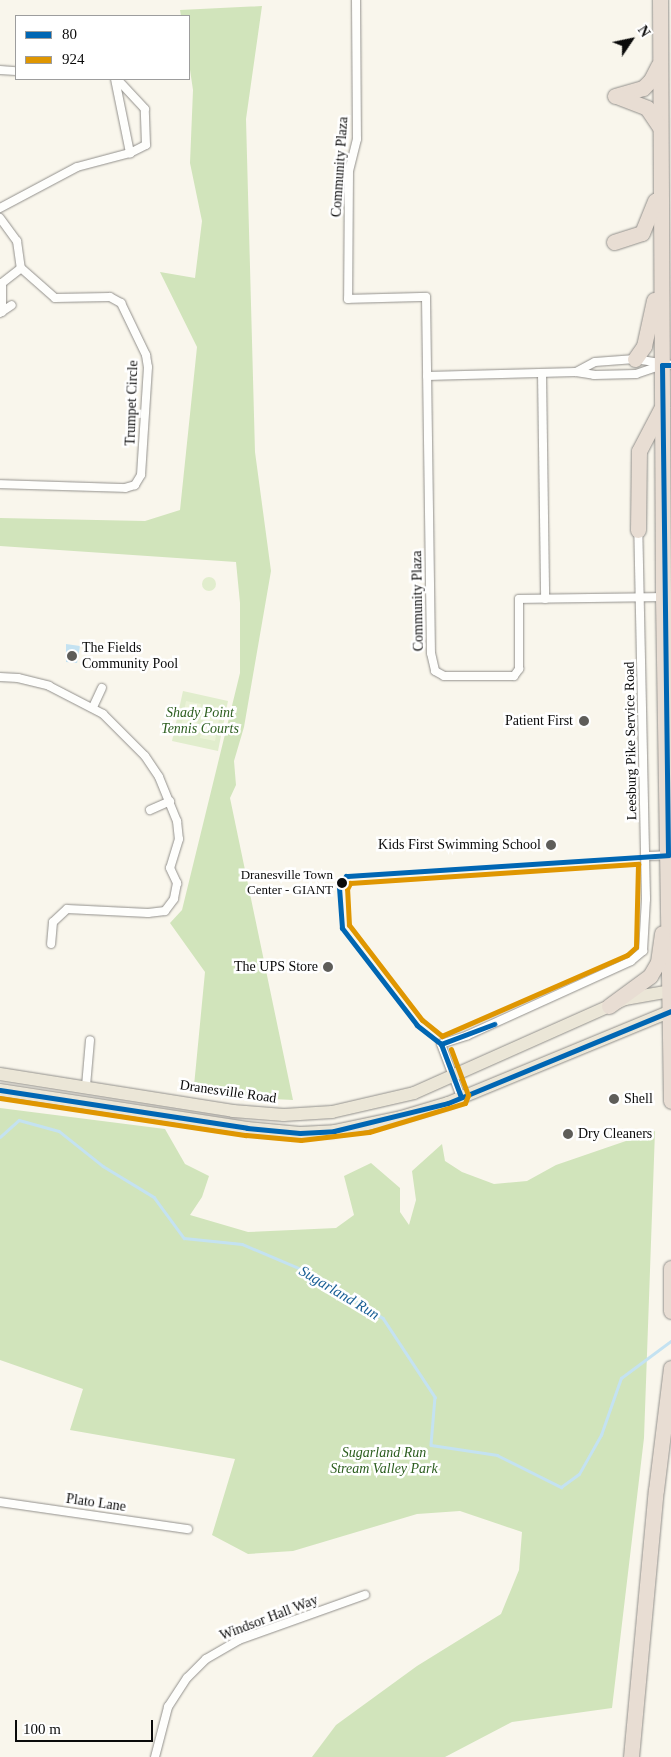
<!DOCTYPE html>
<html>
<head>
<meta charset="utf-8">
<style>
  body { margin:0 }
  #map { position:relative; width:671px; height:1757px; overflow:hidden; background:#f9f6ec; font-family:Georgia,serif }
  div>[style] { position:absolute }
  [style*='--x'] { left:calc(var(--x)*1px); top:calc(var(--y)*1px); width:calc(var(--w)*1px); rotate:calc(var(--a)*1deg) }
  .green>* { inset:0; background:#e1edcd }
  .round { border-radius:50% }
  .forest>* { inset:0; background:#d1e4bb }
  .pitch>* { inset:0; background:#ebf2d7 }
  .water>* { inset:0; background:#c4e2f1 }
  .stream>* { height:2.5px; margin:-1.25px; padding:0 1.25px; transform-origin:1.25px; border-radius:1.25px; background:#c4e2f1 }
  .roads { filter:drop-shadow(0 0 1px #92908c) drop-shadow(0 0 1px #92908c) }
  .street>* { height:8px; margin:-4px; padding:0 4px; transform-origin:4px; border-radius:4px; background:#fefefc }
  .primary>* { height:12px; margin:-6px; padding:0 6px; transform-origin:6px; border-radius:6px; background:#ebe6d7 }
  .highway>* { height:15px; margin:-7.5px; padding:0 7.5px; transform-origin:7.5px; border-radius:7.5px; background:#e8ddd3 }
  .bus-1>* { height:5px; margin:-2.5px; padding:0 2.5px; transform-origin:2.5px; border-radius:2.5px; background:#0066b3 }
  .bus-2>* { height:5px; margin:-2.5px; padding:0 2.5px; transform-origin:2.5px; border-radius:2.5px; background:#df9601 }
  .dots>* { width:14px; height:14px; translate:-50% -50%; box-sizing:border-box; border:2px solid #fff; border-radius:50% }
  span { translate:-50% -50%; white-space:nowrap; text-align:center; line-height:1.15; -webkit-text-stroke:5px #fff; paint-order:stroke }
  .bus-label { font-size:13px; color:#0a0a0a }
  .right { translate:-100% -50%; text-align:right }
  .street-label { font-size:14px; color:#0a0a0a }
  .poi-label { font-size:14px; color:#0a0a0a }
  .left { translate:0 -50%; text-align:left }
  .park-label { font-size:14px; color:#2b5d1e; font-style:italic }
  .water-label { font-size:15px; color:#195f95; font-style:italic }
  .legend { position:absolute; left:15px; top:15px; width:175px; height:65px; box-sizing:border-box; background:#fff; border:1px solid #9d9d9d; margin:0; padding:6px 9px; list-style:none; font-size:15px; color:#0a0a0a }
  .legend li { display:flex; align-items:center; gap:10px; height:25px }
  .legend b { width:25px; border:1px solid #9d9d9d }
  .north { position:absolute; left:606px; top:15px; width:50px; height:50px; -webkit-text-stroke:4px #fff; paint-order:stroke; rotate:56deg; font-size:14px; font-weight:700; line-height:20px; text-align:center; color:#0a0a0a }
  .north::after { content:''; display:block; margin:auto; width:18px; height:22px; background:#0a0a0a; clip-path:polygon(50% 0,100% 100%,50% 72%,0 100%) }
  .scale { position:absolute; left:15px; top:1720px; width:138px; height:22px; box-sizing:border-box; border:2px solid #0a0a0a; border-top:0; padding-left:6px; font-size:15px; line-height:18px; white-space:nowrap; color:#0a0a0a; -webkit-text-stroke:4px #fff; paint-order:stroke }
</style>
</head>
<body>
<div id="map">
  <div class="green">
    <i class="round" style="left:202px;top:577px;width:14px;height:14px"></i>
    <i style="clip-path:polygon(183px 691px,228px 701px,218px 751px,172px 741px)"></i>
  </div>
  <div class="forest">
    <i style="clip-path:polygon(262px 6px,246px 119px,255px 452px,271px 571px,244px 727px,234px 761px,236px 785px,230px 798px,293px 1100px,236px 1097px,194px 1086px,205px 972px,170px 923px,182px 910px,240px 673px,240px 603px,236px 562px,0 546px,0 518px,145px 521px,180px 510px,197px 347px,160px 272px,195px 278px,202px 221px,190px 163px,193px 90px,189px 63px,189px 16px,181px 16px,180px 10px)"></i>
    <i style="clip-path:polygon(0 1108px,165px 1129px,185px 1164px,209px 1176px,202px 1197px,190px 1215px,248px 1232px,336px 1228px,354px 1215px,344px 1176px,371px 1163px,400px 1188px,400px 1212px,409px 1225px,416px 1200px,412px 1171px,442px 1144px,445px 1161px,462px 1172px,494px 1184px,527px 1181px,556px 1165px,655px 1131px,644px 1438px,612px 1708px,512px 1722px,445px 1757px,312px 1757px,336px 1725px,417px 1666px,501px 1614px,519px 1570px,522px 1532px,460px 1511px,417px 1514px,293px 1551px,248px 1554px,212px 1535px,235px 1459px,70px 1430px,83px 1389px,0 1360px)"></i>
  </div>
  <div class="pitch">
    <i style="clip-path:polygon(186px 701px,201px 704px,195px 736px,180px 733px)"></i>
    <i style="clip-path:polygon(206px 706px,221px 709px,215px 741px,200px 738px)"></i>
  </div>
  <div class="water">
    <i style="clip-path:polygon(66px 644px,80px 646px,77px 663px,66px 662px)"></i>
  </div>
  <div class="stream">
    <i style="--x:0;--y:1137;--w:25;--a:-42"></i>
    <i style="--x:19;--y:1120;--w:41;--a:15.4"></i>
    <i style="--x:59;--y:1131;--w:56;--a:38.5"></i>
    <i style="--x:103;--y:1166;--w:60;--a:31.3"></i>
    <i style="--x:154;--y:1197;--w:51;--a:53.8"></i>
    <i style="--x:184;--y:1238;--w:58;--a:5.9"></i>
    <i style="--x:242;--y:1244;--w:69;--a:22.9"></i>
    <i style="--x:306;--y:1271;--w:90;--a:31.4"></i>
    <i style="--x:383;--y:1318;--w:95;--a:56.6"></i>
    <i style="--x:435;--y:1397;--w:48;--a:94.8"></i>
    <i style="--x:431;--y:1445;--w:67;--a:8.6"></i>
    <i style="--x:497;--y:1455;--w:72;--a:26.6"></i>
    <i style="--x:561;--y:1487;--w:22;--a:-36"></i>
    <i style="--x:579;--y:1474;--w:45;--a:-60.6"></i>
    <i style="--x:601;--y:1435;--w:60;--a:-70.7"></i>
    <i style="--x:621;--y:1378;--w:62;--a:-36.5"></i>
  </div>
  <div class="roads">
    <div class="street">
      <i style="--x:356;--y:0;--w:139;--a:89.6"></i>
      <i style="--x:357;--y:139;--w:33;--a:104"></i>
      <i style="--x:349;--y:171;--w:128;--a:90.4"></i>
      <i style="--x:348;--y:299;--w:78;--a:-1.5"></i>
      <i style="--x:426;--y:297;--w:356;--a:89.2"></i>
      <i style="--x:431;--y:653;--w:18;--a:77"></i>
      <i style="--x:435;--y:671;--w:10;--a:29"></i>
      <i style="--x:444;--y:676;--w:70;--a:0"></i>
      <i style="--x:514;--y:676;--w:9;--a:-54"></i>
      <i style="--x:519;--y:669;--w:70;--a:-90"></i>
      <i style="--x:519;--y:599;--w:144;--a:-0.8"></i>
      <i style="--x:0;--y:70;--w:16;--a:4"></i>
      <i style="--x:115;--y:79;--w:76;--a:78.5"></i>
      <i style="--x:0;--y:208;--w:87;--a:-28"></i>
      <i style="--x:77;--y:167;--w:55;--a:-14.8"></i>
      <i style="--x:130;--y:153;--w:18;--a:-27"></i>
      <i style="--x:146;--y:145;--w:36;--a:-92"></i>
      <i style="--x:145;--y:109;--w:41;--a:-133"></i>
      <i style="--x:0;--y:218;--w:29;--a:54"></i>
      <i style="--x:17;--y:241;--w:27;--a:82"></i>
      <i style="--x:21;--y:268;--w:45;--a:41.4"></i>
      <i style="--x:55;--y:298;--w:55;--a:-1"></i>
      <i style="--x:110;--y:297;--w:13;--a:29"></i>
      <i style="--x:121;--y:303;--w:58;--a:64.3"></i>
      <i style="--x:146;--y:355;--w:12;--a:81"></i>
      <i style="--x:148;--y:367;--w:108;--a:93.7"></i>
      <i style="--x:141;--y:475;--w:12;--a:121"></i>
      <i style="--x:135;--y:485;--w:10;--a:163"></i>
      <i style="--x:125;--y:488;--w:125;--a:-178.2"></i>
      <i style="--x:2;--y:312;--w:29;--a:-90"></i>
      <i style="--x:2;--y:283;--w:24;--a:-38"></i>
      <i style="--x:0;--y:313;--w:14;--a:-34"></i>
      <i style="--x:576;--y:372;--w:21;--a:-28"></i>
      <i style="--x:595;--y:362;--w:40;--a:-4.3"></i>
      <i style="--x:635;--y:359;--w:36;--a:9"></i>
      <i style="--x:542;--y:373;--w:226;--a:89.2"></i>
      <i style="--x:427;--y:376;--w:149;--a:-1.5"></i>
      <i style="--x:576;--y:372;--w:18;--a:9"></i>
      <i style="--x:594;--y:375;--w:42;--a:-1.4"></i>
      <i style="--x:636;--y:374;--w:28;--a:-19"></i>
      <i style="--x:0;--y:677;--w:18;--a:3"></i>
      <i style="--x:18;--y:678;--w:32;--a:14"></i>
      <i style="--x:49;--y:686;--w:61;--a:27.4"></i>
      <i style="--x:103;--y:714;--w:59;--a:45"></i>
      <i style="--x:145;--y:756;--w:25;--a:56"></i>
      <i style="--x:159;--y:777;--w:48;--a:67.8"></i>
      <i style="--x:177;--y:821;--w:18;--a:84"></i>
      <i style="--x:179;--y:839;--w:30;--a:107"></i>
      <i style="--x:170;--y:868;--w:17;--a:65"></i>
      <i style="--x:177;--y:883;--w:16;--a:101"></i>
      <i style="--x:174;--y:899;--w:15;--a:127"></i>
      <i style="--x:165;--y:911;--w:17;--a:173"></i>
      <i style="--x:148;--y:913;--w:81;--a:-177.2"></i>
      <i style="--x:67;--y:909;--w:19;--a:137"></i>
      <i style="--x:53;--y:922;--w:22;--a:95"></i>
      <i style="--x:93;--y:707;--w:21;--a:-65"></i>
      <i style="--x:150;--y:810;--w:22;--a:-24"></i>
      <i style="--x:645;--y:856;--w:23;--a:-2"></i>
      <i style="--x:86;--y:1086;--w:46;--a:-85"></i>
      <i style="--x:461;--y:1097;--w:57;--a:-110.7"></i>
      <i style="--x:441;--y:1044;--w:28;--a:-18"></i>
      <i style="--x:468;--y:1035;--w:179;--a:-24.4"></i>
      <i style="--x:631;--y:961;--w:16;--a:-40"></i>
      <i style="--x:643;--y:951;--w:52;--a:-86.7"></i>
      <i style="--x:646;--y:899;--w:369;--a:-91.2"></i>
      <i style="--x:0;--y:1502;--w:190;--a:8.2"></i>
      <i style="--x:155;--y:1757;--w:52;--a:-75.4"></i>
      <i style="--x:168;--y:1707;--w:35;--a:-57"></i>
      <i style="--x:187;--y:1678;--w:27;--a:-45"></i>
      <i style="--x:206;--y:1659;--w:38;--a:-30"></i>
      <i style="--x:239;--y:1640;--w:134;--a:-19.7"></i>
    </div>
    <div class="primary">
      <i style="--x:0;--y:1074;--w:236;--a:9"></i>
      <i style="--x:233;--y:1111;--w:51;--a:4.5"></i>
      <i style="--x:284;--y:1115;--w:48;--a:-3.6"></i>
      <i style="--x:332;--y:1112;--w:84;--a:-13"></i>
      <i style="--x:414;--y:1093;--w:231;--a:-24"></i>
      <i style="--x:625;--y:999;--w:47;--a:-9.9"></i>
      <i style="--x:0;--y:1090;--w:250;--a:8.7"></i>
      <i style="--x:247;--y:1128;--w:53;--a:5.4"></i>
      <i style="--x:300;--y:1133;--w:34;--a:-3"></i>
      <i style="--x:334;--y:1131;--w:68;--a:-11.8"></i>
      <i style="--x:401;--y:1117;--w:49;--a:-16.6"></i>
      <i style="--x:448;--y:1103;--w:241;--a:-22.4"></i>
    </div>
    <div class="highway">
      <i style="--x:660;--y:0;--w:597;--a:89.71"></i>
      <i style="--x:663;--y:597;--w:504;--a:89.09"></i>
      <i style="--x:615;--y:96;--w:29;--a:-16"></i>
      <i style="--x:643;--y:88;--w:11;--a:-45"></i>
      <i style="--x:651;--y:80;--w:16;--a:-63"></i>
      <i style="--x:619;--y:97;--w:30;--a:21"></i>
      <i style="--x:647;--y:108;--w:23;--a:56"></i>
      <i style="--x:614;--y:242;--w:29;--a:-18"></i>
      <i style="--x:642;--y:233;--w:35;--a:-68"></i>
      <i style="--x:635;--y:359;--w:16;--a:-55"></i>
      <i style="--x:644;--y:346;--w:47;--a:-77.7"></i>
      <i style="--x:638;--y:530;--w:79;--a:-89.3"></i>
      <i style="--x:639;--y:451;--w:50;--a:-62.4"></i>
      <i style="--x:609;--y:1006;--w:51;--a:-36.2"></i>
      <i style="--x:650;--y:976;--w:16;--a:-60"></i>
      <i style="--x:658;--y:962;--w:29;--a:-82"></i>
      <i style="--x:671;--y:1268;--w:43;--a:90"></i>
      <i style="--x:631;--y:1757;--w:268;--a:-84.7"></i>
      <i style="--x:656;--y:1490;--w:123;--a:-83"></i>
    </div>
  </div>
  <div class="bus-1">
    <i style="--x:441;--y:1044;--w:57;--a:-20.7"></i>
    <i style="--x:0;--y:1090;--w:250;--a:8.7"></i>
    <i style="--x:247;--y:1128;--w:53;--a:5.4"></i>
    <i style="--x:300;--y:1133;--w:34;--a:-3"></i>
    <i style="--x:334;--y:1131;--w:117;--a:-13.8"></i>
    <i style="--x:448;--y:1103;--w:241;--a:-22.4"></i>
    <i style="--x:461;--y:1097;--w:57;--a:-110.7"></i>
    <i style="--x:441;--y:1044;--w:31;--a:-142"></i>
    <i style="--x:417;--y:1025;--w:123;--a:-127.7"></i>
    <i style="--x:342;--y:928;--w:41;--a:-94.2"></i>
    <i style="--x:339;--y:887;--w:13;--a:-58"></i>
    <i style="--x:346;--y:876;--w:323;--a:-3.7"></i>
    <i style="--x:668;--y:855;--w:490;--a:-90.7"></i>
    <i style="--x:662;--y:365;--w:9;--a:0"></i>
  </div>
  <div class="bus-2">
    <i style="--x:638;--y:864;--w:83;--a:91.4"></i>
    <i style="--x:636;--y:947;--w:12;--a:138"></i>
    <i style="--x:627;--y:955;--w:202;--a:156.4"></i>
    <i style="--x:442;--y:1036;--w:26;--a:-141"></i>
    <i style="--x:422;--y:1020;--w:120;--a:-127.5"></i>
    <i style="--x:349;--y:925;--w:36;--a:-93"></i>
    <i style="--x:347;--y:889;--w:7;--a:-63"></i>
    <i style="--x:350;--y:883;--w:289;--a:-3.8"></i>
    <i style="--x:0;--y:1098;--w:249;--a:8.6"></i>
    <i style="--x:246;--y:1135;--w:55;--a:5.2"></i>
    <i style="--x:301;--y:1140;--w:68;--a:-6.7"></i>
    <i style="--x:369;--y:1132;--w:100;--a:-16.8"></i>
    <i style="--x:465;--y:1103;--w:9;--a:-69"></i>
    <i style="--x:468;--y:1095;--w:49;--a:-110.3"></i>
  </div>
  <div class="dots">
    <i style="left:72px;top:656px;background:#5e5d59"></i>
    <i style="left:584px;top:721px;background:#5e5d59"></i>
    <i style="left:551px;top:845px;background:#5e5d59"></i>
    <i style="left:342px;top:883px;background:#0a0a0a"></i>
    <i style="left:328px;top:967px;background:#5e5d59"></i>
    <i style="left:614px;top:1099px;background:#5e5d59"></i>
    <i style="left:568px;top:1134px;background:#5e5d59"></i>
  </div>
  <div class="bus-label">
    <span class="right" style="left:333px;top:883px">Dranesville Town<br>Center - GIANT</span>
  </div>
  <div class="street-label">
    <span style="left:340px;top:167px;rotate:-86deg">Community Plaza</span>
    <span style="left:132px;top:403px;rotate:-88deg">Trumpet Circle</span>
    <span style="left:418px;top:601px;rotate:-91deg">Community Plaza</span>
    <span style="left:631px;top:741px;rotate:-91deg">Leesburg Pike Service Road</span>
    <span style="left:228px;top:1092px;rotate:8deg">Dranesville Road</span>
    <span style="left:96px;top:1503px;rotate:8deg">Plato Lane</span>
    <span style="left:269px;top:1618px;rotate:-21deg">Windsor Hall Way</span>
  </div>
  <div class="poi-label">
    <span class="left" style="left:82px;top:656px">The Fields<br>Community Pool</span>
    <span class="right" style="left:573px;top:721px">Patient First</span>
    <span class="right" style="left:541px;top:845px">Kids First Swimming School</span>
    <span class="right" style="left:318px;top:967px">The UPS Store</span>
    <span class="left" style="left:624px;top:1099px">Shell</span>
    <span class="left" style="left:578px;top:1134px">Dry Cleaners</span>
  </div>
  <div class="park-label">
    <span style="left:200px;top:721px">Shady Point<br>Tennis Courts</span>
    <span style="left:384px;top:1461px">Sugarland Run<br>Stream Valley Park</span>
  </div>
  <div class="water-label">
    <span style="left:339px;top:1293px;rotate:31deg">Sugarland Run</span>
  </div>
  <ul class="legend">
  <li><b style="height:6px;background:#0066b3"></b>80</li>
  <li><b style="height:6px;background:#df9601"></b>924</li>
  </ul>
  <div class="north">N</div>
  <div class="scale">100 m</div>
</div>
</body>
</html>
